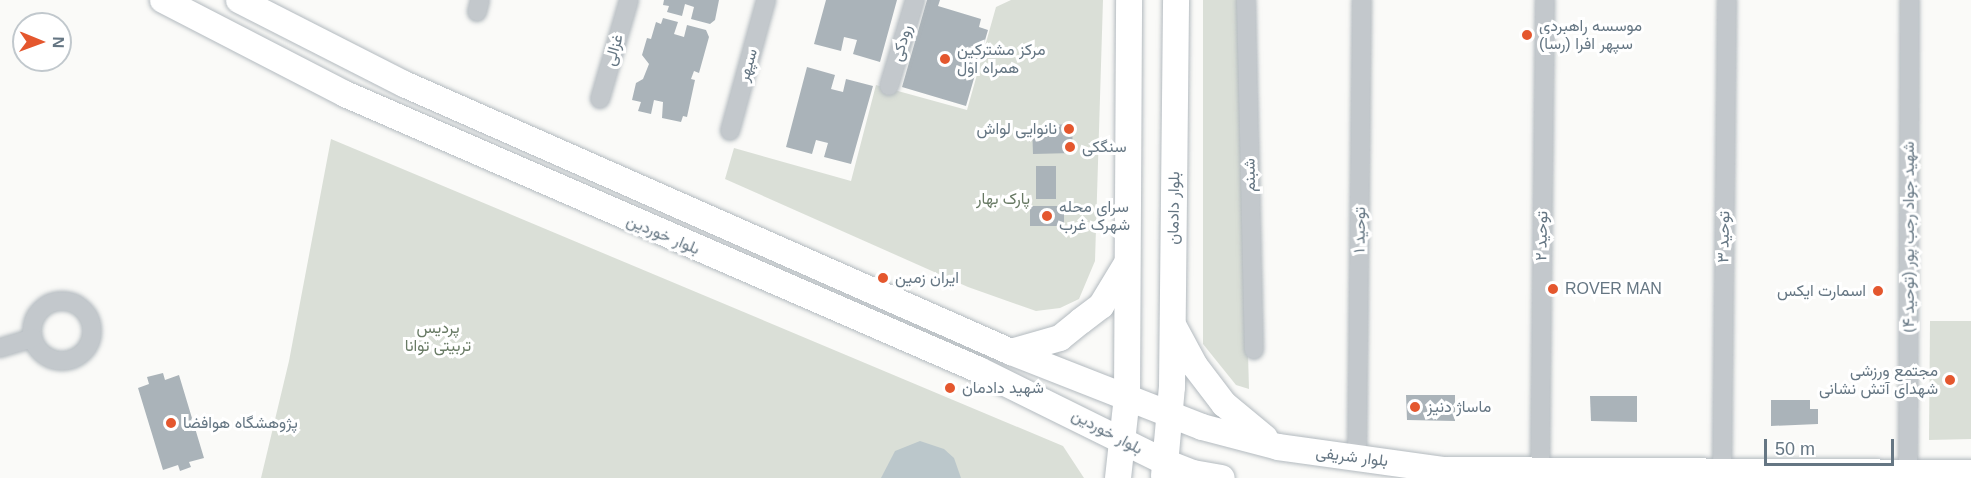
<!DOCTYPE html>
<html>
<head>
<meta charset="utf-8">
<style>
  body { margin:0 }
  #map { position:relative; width:1971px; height:478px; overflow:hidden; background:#fafaf8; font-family:Arial,Vazirmatn,sans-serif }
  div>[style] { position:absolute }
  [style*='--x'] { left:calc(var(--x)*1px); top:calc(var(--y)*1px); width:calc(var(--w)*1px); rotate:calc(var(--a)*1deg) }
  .green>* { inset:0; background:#dadfd7 }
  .water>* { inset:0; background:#bbc7cb }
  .building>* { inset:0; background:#aab3b9 }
  .roads { filter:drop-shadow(0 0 2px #b3babf) drop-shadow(0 0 2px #b3babf) }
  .minor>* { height:18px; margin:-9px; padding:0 9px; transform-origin:9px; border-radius:9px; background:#c3c8cc }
  .minor>.ring { margin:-9px; padding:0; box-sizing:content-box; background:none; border:18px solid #c3c8cc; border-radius:50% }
  .secondary>* { height:26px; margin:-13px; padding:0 13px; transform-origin:13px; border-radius:13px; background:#fff }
  .dots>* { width:16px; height:16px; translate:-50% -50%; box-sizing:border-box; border:3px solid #fff; border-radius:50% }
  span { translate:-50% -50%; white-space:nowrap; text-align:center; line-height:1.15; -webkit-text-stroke:6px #fff; paint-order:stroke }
  .poi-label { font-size:16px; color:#657683 }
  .left { translate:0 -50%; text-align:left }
  .right { translate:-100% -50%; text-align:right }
  .street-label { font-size:16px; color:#657683 }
  .park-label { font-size:16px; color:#687a64 }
  .north { position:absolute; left:12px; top:12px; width:60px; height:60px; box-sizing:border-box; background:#fff; border:2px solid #c1c8cd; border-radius:50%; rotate:91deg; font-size:16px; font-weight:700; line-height:24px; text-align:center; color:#657683 }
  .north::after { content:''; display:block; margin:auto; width:21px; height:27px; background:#e4572e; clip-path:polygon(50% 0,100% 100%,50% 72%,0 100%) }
  .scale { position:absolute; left:1764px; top:439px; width:130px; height:27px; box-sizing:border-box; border:3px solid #657683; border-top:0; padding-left:8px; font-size:18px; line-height:21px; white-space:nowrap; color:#657683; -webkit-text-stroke:4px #fff; paint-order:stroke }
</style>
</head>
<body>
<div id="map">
  <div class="green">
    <i style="clip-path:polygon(1011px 0,1103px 0,1095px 261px,1079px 299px,1060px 308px,1036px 311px,968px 287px,725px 179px,734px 148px,851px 181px,876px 85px,967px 110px,996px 7px)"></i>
    <i style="clip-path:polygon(1203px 0,1238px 0,1249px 389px,1236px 385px,1203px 344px)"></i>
    <i style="clip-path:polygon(331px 139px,1063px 446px,1084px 478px,261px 478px,289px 361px)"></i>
    <i style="clip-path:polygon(1930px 321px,1971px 321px,1971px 439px,1929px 440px)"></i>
  </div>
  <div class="water">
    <i style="clip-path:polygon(920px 441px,944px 449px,954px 458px,961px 478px,881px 478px,895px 451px)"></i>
  </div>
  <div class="building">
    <i style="clip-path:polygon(664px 0,719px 0,715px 20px,710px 24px,691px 19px,694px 7px,685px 4px,682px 16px,667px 12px,669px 6px,663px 5px)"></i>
    <i style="clip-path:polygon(826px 0,897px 0,880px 62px,853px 54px,857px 40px,844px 37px,841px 51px,814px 44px)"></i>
    <i style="clip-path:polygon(927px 0,940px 0,938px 6px,981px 19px,979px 27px,988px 30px,966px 106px,902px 87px)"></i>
    <i style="clip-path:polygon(663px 18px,678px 22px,674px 34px,684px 37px,687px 25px,706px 30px,709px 37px,699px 73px,694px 71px,691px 79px,695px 80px,687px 117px,683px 116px,681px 122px,662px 118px,663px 102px,654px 100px,651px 114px,638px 111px,641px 102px,632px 100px,636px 83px,643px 79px,649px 64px,642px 55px,647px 38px,651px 39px,656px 22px,661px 24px)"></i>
    <i style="clip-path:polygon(807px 67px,835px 75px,831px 89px,843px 92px,846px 79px,873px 86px,851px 164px,824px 157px,828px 143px,816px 140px,812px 154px,786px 147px)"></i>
    <i style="clip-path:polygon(1072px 124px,1073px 153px,1033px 154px,1032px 126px)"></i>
    <i style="clip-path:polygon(1036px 166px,1056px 166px,1056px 199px,1036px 199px)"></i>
    <i style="clip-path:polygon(1030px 206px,1064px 206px,1064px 226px,1030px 226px)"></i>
    <i style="clip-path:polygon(163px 373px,165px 380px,179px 375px,204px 458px,189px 462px,191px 467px,180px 471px,178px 465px,163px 470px,138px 388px,149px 384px,147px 377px)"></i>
    <i style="clip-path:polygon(1406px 395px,1455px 395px,1455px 421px,1407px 420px)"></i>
    <i style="clip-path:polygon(1590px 396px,1637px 396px,1637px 422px,1591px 421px)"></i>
    <i style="clip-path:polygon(1771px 400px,1810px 400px,1810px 409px,1818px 409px,1818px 424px,1771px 426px)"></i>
  </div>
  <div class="roads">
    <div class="minor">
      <i style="--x:1246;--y:0;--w:350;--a:88.7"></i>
      <i style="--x:477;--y:12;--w:12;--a:-76"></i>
      <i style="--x:889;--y:86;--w:90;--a:-73.2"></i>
      <i style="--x:600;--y:99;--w:103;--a:-73.7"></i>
      <i style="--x:730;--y:131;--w:136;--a:-74.6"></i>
      <i class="ring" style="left:32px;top:301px;width:42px;height:42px"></i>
      <i style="--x:0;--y:348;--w:34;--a:-17"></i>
      <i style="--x:1357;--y:460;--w:460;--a:-89.4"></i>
      <i style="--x:1540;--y:471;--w:471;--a:-89.4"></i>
      <i style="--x:1908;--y:473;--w:473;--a:-89.8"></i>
      <i style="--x:1722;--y:474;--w:474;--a:-89.4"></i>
    </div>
    <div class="secondary">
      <i style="--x:163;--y:0;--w:205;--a:27.3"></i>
      <i style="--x:345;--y:94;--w:691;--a:23.52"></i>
      <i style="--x:979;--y:370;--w:210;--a:26.3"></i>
      <i style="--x:1167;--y:463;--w:28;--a:21"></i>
      <i style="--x:1193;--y:473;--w:29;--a:10"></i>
      <i style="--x:239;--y:0;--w:185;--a:27"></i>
      <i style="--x:404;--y:84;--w:664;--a:23.82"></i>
      <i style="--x:1011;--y:352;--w:205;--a:21.4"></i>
      <i style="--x:1202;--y:427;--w:79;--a:14.7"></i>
      <i style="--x:1278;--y:447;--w:168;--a:7.9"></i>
      <i style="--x:1444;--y:470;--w:527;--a:0.33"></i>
      <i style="--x:1174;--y:327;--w:44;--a:61.7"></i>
      <i style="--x:1195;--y:366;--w:48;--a:52.7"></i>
      <i style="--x:1224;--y:404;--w:53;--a:39.7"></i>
      <i style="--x:1011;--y:352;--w:51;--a:-15.9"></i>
      <i style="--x:1060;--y:338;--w:27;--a:-39"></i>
      <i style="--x:1081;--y:321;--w:25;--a:-37"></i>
      <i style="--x:1101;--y:306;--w:50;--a:-58.8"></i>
      <i style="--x:1164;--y:476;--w:89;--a:-84.9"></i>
      <i style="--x:1172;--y:387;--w:387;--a:-89.4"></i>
      <i style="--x:1118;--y:478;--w:81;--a:-83.7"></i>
      <i style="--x:1127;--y:397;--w:397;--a:-89.7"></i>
    </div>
  </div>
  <div class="dots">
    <i style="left:1527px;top:35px;background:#e4572e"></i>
    <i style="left:945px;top:59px;background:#e4572e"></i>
    <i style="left:1069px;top:129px;background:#e4572e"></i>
    <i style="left:1070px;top:147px;background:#e4572e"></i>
    <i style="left:1047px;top:216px;background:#e4572e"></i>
    <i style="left:883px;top:278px;background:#e4572e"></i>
    <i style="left:1553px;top:289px;background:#e4572e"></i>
    <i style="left:1878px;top:291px;background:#e4572e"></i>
    <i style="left:1950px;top:380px;background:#e4572e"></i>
    <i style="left:950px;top:388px;background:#e4572e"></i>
    <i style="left:1415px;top:407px;background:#e4572e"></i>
    <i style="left:171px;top:423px;background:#e4572e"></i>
  </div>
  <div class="poi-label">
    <span class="left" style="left:1539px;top:35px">موسسه راهبردی<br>سپهر افرا (رسا)</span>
    <span class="left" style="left:957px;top:59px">مرکز مشترکین<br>همراه اول</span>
    <span class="right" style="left:1057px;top:129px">نانوایی لواش</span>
    <span class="left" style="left:1082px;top:147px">سنگکی</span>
    <span class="left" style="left:1059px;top:216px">سرای محله<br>شهرک غرب</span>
    <span class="left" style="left:895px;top:278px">ایران زمین</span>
    <span class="left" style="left:1565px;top:289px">ROVER MAN</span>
    <span class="right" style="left:1866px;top:291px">اسمارت ایکس</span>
    <span class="right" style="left:1938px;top:380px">مجتمع ورزشی<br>شهدای آتش نشانی</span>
    <span class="left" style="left:962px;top:388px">شهید دادمان</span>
    <span class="left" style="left:1427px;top:407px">ماساژ دنیز</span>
    <span class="left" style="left:183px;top:423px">پژوهشگاه هوافضا</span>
  </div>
  <div class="street-label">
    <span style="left:902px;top:43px;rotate:-74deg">رودکی</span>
    <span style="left:614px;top:50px;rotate:-74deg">غزالی</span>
    <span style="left:748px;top:65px;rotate:-74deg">سپهر</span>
    <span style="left:1250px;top:175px;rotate:-91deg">شبنم</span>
    <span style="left:1174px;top:208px;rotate:-89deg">بلوار دادمان</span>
    <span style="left:1360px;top:230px;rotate:-89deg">توحید ۱</span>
    <span style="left:663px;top:235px;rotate:23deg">بلوار خوردین</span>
    <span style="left:1542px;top:236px;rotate:-89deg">توحید ۲</span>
    <span style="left:1724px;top:237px;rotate:-89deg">توحید ۳</span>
    <span style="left:1909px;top:237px;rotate:-90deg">شهید جواد رجب پور (توحید ۴)</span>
    <span style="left:1107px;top:432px;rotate:28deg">بلوار خوردین</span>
    <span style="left:1352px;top:457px;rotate:7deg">بلوار شریفی</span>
  </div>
  <div class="park-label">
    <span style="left:1003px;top:199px">پارک بهار</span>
    <span style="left:438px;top:337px">پردیس<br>تربیتی توانا</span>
  </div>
  <div class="north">N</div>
  <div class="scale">50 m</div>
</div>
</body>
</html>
